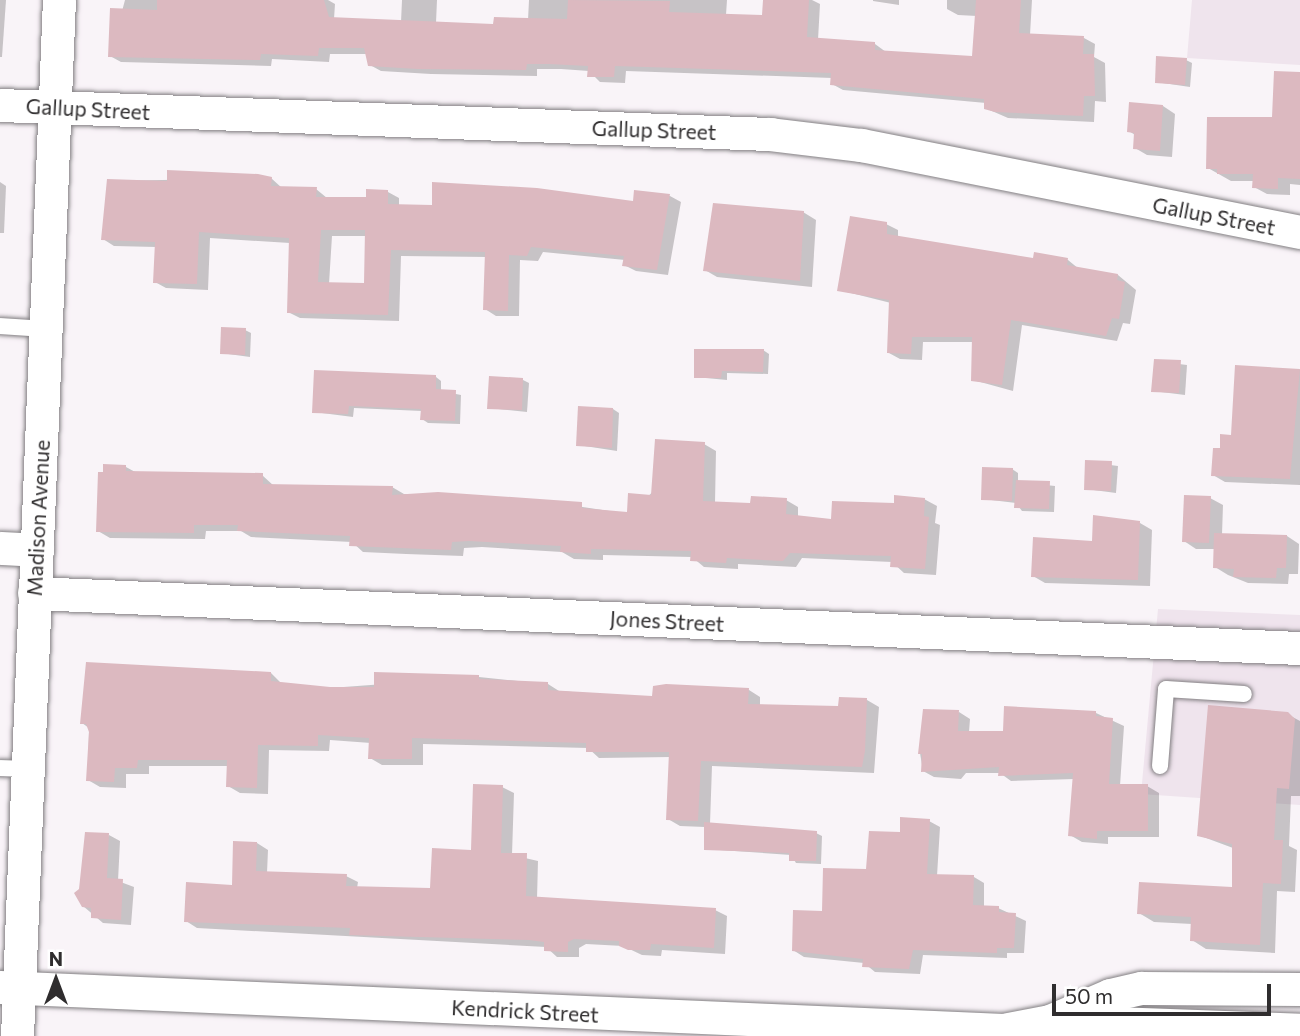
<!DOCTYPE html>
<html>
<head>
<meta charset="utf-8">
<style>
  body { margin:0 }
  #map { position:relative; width:1300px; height:1036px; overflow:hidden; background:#f9f4f8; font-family:Commissioner,sans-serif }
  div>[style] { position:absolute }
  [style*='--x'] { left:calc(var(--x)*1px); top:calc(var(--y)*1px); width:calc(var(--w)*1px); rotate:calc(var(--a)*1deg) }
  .built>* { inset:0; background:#efe4ed }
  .shadow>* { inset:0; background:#0003 }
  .building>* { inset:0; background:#dcb9c0 }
  .roads { filter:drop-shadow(0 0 2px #827f82) drop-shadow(0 0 2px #827f82) }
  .service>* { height:16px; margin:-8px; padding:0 8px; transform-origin:8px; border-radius:8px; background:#fff }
  .minor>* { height:33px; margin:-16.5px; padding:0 16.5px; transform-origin:16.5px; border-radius:16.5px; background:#fff }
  span { translate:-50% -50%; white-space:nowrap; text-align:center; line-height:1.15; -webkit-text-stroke:5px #fff; paint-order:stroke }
  .street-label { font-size:21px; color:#2f2d2e }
  .north { position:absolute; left:21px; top:945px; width:70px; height:70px; -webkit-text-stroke:5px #fff; paint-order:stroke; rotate:0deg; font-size:19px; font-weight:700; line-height:28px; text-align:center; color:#2f2d2e }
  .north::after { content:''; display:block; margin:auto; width:24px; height:32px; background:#2f2d2e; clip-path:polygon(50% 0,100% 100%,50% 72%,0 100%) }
  .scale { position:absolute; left:1052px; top:984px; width:219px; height:32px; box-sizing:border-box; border:4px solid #2f2d2e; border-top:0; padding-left:9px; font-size:21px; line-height:24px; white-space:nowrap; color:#2f2d2e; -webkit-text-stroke:5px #fff; paint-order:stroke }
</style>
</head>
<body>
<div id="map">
  <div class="built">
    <i style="clip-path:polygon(1192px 0,1300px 0,1300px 65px,1187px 58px)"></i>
    <i style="clip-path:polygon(1158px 609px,1300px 615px,1300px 805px,1141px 794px)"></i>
  </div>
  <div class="shadow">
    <i style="clip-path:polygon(0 0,6px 0,2px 57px,0 57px)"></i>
    <i style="clip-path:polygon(125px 0,328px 0,335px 4px,334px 19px,401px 22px,402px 0,437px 0,436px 23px,495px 26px,528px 20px,529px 0,727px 0,726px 15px,763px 17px,764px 0,812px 0,820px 4px,818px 40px,875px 44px,886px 52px,974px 57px,977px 16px,958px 15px,947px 9px,947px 0,1032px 0,1030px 35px,1084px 38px,1095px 44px,1094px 57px,1105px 63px,1106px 102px,1095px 101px,1094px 122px,1008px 118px,985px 108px,986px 103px,843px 90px,832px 84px,832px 78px,626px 71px,625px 83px,600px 82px,589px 71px,561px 69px,537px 69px,537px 76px,431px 74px,381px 71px,370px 65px,367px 54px,330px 54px,329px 62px,272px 59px,271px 66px,121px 62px,110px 56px)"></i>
    <i style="clip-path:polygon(899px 0,899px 5px,873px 1px,873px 0)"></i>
    <i style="clip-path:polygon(1186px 60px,1192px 63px,1190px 87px,1156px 82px)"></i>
    <i style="clip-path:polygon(1300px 74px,1300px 185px,1290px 184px,1290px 195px,1267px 194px,1254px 187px,1254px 181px,1231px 181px,1208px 168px,1274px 119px)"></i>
    <i style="clip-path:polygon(1163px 106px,1175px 114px,1172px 157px,1147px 155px,1135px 148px,1135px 135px,1129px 131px)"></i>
    <i style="clip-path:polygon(evenodd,271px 178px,282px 188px,316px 189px,327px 198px,368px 198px,388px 192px,399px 198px,399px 206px,634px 203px,636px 192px,670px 196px,681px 202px,668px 275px,636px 271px,624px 265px,625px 260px,543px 252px,538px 261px,520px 260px,519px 316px,496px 316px,485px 309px,487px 257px,401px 256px,399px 321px,300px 318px,288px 312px,290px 243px,210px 238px,208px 290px,166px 288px,155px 282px,156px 247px,114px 246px,103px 239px,108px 181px,271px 178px,332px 236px,367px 236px,365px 285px,329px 284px,332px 236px)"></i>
    <i style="clip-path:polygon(0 182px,6px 186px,4px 233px,0 233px)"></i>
    <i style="clip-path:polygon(803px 212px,816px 220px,812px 287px,717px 277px,705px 270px)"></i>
    <i style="clip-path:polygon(886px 224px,898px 230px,898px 237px,1035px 260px,1036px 255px,1068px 260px,1079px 269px,1118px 275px,1136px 290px,1130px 324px,1123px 323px,1117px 341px,1022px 325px,1013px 391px,973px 380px,974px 342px,923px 342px,922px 360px,900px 359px,889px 353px,891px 303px,839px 290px)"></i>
    <i style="clip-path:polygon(245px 330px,251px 333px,250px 357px,221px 353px)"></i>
    <i style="clip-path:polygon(763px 350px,769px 354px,768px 374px,727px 373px,727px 380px,695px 377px)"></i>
    <i style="clip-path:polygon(1155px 361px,1187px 365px,1185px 395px,1153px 391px)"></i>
    <i style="clip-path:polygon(1237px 367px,1300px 370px,1300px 485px,1225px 482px,1213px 475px,1221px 450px,1233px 437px)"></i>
    <i style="clip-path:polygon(436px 377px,441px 381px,441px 391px,461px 395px,460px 424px,428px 423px,422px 419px,422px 411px,354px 408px,353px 417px,314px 412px)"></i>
    <i style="clip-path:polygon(523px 380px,529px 383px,527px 412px,489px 408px)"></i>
    <i style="clip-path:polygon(613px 409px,619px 413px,617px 451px,578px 445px)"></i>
    <i style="clip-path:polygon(704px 444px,716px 451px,715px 503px,752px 505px,786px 500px,798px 507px,798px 517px,833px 521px,924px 499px,937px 506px,935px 523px,940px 525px,936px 575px,904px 573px,892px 562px,802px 558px,796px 567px,738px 564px,738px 569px,704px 567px,692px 557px,603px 555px,603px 560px,574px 559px,562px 552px,482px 547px,464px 548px,463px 556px,406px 554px,363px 552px,352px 542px,251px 537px,241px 531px,206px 531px,205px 539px,110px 538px,98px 531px,126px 467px,137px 473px,262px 475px,274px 486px,392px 487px,404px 494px,530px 499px,629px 514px)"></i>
    <i style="clip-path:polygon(1087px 462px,1118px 466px,1116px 493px,1086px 489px)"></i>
    <i style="clip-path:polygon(1012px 469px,1018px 473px,1018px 482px,1055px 486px,1054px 512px,1022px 511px,1016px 503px,983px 499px)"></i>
    <i style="clip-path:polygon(1210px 498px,1223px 505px,1222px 535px,1287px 536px,1299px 544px,1298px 574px,1289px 574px,1288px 584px,1248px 583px,1228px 575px,1215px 567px,1216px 549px,1196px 549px,1184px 541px)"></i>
    <i style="clip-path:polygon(1140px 523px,1152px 530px,1150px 586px,1045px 583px,1033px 576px)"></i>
    <i style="clip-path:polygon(271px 673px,282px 684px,330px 688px,479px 677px,548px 684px,559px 691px,654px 698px,749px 690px,760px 697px,760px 706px,840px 708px,840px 699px,867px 700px,879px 707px,874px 773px,712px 766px,710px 824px,816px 833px,822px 836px,821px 864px,796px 863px,791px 855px,705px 849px,705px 827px,680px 826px,668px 819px,671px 757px,599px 758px,588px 748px,423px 744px,423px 765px,382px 765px,370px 758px,371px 743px,330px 740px,329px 751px,269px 750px,268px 794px,240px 793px,228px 786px,229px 766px,149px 766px,149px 774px,126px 774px,126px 788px,100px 787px,88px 780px,89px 728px,82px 723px)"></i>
    <i style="clip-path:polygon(959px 712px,970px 719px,969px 732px,1004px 732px,1096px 713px,1124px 726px,1120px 786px,1147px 786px,1159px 793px,1159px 837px,1108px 837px,1108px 844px,1082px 842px,1070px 835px,1075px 779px,1011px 781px,1000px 773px,966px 773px,961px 779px,934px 777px,923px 771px,920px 753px)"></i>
    <i style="clip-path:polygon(1287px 714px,1300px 721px,1300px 796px,1291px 796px,1289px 846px,1297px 850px,1295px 892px,1277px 891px,1275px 953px,1206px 949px,1192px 940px,1192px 924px,1154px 922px,1139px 913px,1233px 889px,1233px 848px,1198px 835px)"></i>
    <i style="clip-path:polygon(502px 787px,514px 793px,512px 855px,538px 861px,537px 899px,715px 910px,727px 916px,725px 954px,662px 950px,661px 956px,642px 955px,623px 946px,586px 944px,579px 948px,579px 957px,557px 957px,546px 947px,197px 928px,186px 921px,234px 887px,257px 843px,268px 850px,267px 873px,346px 876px,358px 882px,357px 888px,431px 890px,473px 852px)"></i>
    <i style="clip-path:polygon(929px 821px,940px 827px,937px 876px,974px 877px,984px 883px,984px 907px,998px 908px,1026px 921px,1024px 953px,1007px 953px,1007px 958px,923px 955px,920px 974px,875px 972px,864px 963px,804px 957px,793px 950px,823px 913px,901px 834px)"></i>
    <i style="clip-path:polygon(109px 835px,120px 841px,118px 881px,134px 887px,131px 925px,103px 923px,83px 906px,81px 890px)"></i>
  </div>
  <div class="building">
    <i style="clip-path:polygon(157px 0,324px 0,329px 17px,493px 24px,494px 17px,567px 19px,568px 0,670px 1px,669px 12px,762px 15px,763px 0,809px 0,807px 37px,875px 42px,875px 50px,972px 56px,976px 0,1021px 0,1019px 33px,1084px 36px,1083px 54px,1094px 54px,1095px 96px,1084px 96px,1083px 116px,995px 112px,984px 109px,984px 99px,830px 85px,831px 73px,615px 66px,614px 77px,587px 77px,588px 66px,549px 64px,527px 64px,526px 70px,418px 69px,368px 66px,364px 48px,319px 48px,318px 56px,261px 54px,260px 60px,108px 57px,110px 8px,157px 10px)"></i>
    <i style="clip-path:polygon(1156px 56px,1187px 58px,1185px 85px,1155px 83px)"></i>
    <i style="clip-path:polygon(1274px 71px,1300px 72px,1300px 179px,1278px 178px,1278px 189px,1252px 188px,1253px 174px,1217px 174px,1217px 169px,1206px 169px,1207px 117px,1272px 117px)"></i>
    <i style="clip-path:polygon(1129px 102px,1163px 105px,1160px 151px,1133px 149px,1134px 133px,1127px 132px)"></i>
    <i style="clip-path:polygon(evenodd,167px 170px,258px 174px,272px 177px,271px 186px,317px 187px,316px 197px,366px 197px,366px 189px,388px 190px,388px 204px,432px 205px,432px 182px,537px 188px,633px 201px,634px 190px,670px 194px,657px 270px,622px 266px,624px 256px,531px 247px,527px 256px,509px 255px,508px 311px,483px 310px,485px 252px,391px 250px,388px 315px,287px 313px,289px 238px,199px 232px,197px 284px,153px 283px,155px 242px,101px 240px,107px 179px,167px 181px,167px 170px,321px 230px,365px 230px,364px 283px,318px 282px,321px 230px)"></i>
    <i style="clip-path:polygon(713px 203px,804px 211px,800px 281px,703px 271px)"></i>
    <i style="clip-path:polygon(850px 216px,887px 222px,887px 234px,1033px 258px,1034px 252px,1068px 258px,1067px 265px,1118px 274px,1117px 280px,1125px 282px,1119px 319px,1112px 318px,1106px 336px,1011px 320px,1002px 385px,971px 381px,972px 337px,912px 337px,911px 354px,887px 353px,889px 300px,837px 291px)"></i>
    <i style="clip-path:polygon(221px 327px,246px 328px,245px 355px,220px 354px)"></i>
    <i style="clip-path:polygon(694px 349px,764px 349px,763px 372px,722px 371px,721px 378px,694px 378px)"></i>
    <i style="clip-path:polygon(1154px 359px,1181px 360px,1179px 393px,1151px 392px)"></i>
    <i style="clip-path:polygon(1235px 365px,1300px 369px,1290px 479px,1211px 476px,1213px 448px,1220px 448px,1220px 434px,1231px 435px)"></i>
    <i style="clip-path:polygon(314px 370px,436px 375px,436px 389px,456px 390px,455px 421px,420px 420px,421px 409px,349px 406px,348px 414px,312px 413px)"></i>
    <i style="clip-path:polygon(489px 376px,523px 378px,522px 410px,487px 409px)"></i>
    <i style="clip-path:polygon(578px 406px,613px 408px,612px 448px,576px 446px)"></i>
    <i style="clip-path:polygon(655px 439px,705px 442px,703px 501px,750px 503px,751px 496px,787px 498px,786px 514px,831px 519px,832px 501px,894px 503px,894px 495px,925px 498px,924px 516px,929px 517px,925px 569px,890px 567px,891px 556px,790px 553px,783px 561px,727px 558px,726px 563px,690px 561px,691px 551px,591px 549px,591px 554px,560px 552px,561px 546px,469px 541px,452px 542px,451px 550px,349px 546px,350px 536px,237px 531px,238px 525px,194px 525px,194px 533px,96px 532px,98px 472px,103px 472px,103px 464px,126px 465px,126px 471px,263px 473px,263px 484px,393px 486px,392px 495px,438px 492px,582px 502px,582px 508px,627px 512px,628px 493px,651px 495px)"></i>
    <i style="clip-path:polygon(1085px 460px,1112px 461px,1111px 491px,1084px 490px)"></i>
    <i style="clip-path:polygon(982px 467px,1013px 468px,1012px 501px,981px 500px)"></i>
    <i style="clip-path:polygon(1016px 480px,1050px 481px,1049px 509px,1014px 508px)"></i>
    <i style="clip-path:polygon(1184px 495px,1211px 496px,1209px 543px,1182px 542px)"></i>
    <i style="clip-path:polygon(1093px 515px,1140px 521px,1138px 580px,1031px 577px,1033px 537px,1092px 541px)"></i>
    <i style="clip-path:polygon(1214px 533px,1287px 535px,1286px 568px,1277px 568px,1276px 578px,1233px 577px,1234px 569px,1213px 568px)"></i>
    <i style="clip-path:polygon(86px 662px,271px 672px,271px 681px,330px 687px,374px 687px,374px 672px,479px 675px,479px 679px,548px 682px,548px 690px,652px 696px,653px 686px,666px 684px,749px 688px,748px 704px,838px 706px,839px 697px,867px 698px,865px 751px,862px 767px,701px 761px,698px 821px,666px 820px,669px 752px,586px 752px,586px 743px,412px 738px,412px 759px,368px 759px,369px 738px,318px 735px,318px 746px,258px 745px,257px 788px,226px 787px,227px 760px,138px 760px,137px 768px,115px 768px,114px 782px,86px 781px,89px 732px,86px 724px,80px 724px)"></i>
    <i style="clip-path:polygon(1208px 705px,1288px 712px,1295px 719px,1289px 789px,1277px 788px,1274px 840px,1283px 840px,1281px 884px,1263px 883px,1260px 945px,1190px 941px,1191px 917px,1137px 914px,1139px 882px,1232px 887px,1232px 844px,1197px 836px)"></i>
    <i style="clip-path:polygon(1004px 706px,1096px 711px,1096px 716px,1113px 718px,1109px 784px,1148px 784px,1148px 831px,1097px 831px,1097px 839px,1068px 836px,1073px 773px,998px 776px,999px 767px,921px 772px,922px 754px,918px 754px,923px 709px,959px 710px,958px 731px,1003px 731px)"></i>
    <i style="clip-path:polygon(473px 784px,503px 785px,501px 853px,527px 853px,526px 896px,716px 908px,714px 948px,651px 944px,650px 950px,628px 950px,619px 946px,619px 941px,574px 939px,568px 942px,568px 952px,544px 951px,544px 942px,529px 940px,349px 935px,350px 928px,184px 922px,186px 882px,232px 885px,233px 841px,257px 842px,256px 871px,347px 874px,346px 886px,430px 888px,432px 848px,471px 850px)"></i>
    <i style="clip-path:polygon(900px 817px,930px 819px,927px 874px,974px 875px,973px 905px,999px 906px,999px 912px,1016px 913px,1014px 948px,997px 948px,997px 953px,913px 950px,909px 969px,862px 967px,863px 959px,792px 951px,793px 910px,822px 911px,823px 868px,866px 869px,869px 831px,900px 832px)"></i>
    <i style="clip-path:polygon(704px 822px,817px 831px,816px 861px,789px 861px,789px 853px,704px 850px)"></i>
    <i style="clip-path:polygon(85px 832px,109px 833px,107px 878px,123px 879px,121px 920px,91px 918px,91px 908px,82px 907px,74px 893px,79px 889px)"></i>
  </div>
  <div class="roads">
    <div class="service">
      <i style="--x:0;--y:326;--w:45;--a:3.8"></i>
      <i style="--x:1160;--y:766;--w:77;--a:-85.5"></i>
      <i style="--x:1166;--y:689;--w:78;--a:3.7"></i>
      <i style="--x:0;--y:768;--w:26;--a:2"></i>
    </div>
    <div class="minor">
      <i style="--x:0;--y:105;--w:771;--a:2.16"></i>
      <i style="--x:770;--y:134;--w:92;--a:6.9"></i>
      <i style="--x:861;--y:145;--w:448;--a:11.2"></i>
      <i style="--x:0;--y:548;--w:37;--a:3"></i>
      <i style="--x:34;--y:593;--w:1267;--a:2.49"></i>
      <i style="--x:0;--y:987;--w:1004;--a:2.45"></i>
      <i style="--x:1003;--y:1030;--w:48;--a:-10.8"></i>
      <i style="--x:1050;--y:1021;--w:65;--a:-23.4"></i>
      <i style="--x:1110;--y:995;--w:32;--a:-13"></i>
      <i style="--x:1141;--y:988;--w:159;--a:0.4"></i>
      <i style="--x:1059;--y:1021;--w:241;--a:2.1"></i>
      <i style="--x:17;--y:1036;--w:1037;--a:-87.68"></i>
    </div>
  </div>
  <div class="street-label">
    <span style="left:88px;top:109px;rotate:3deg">Gallup Street</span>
    <span style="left:654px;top:130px;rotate:2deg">Gallup Street</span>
    <span style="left:1214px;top:216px;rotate:11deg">Gallup Street</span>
    <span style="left:38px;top:518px;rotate:-87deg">Madison Avenue</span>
    <span style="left:667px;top:621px;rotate:3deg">Jones Street</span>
    <span style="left:525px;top:1011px;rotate:3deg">Kendrick Street</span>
  </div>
  <div class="north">N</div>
  <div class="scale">50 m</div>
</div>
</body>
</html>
